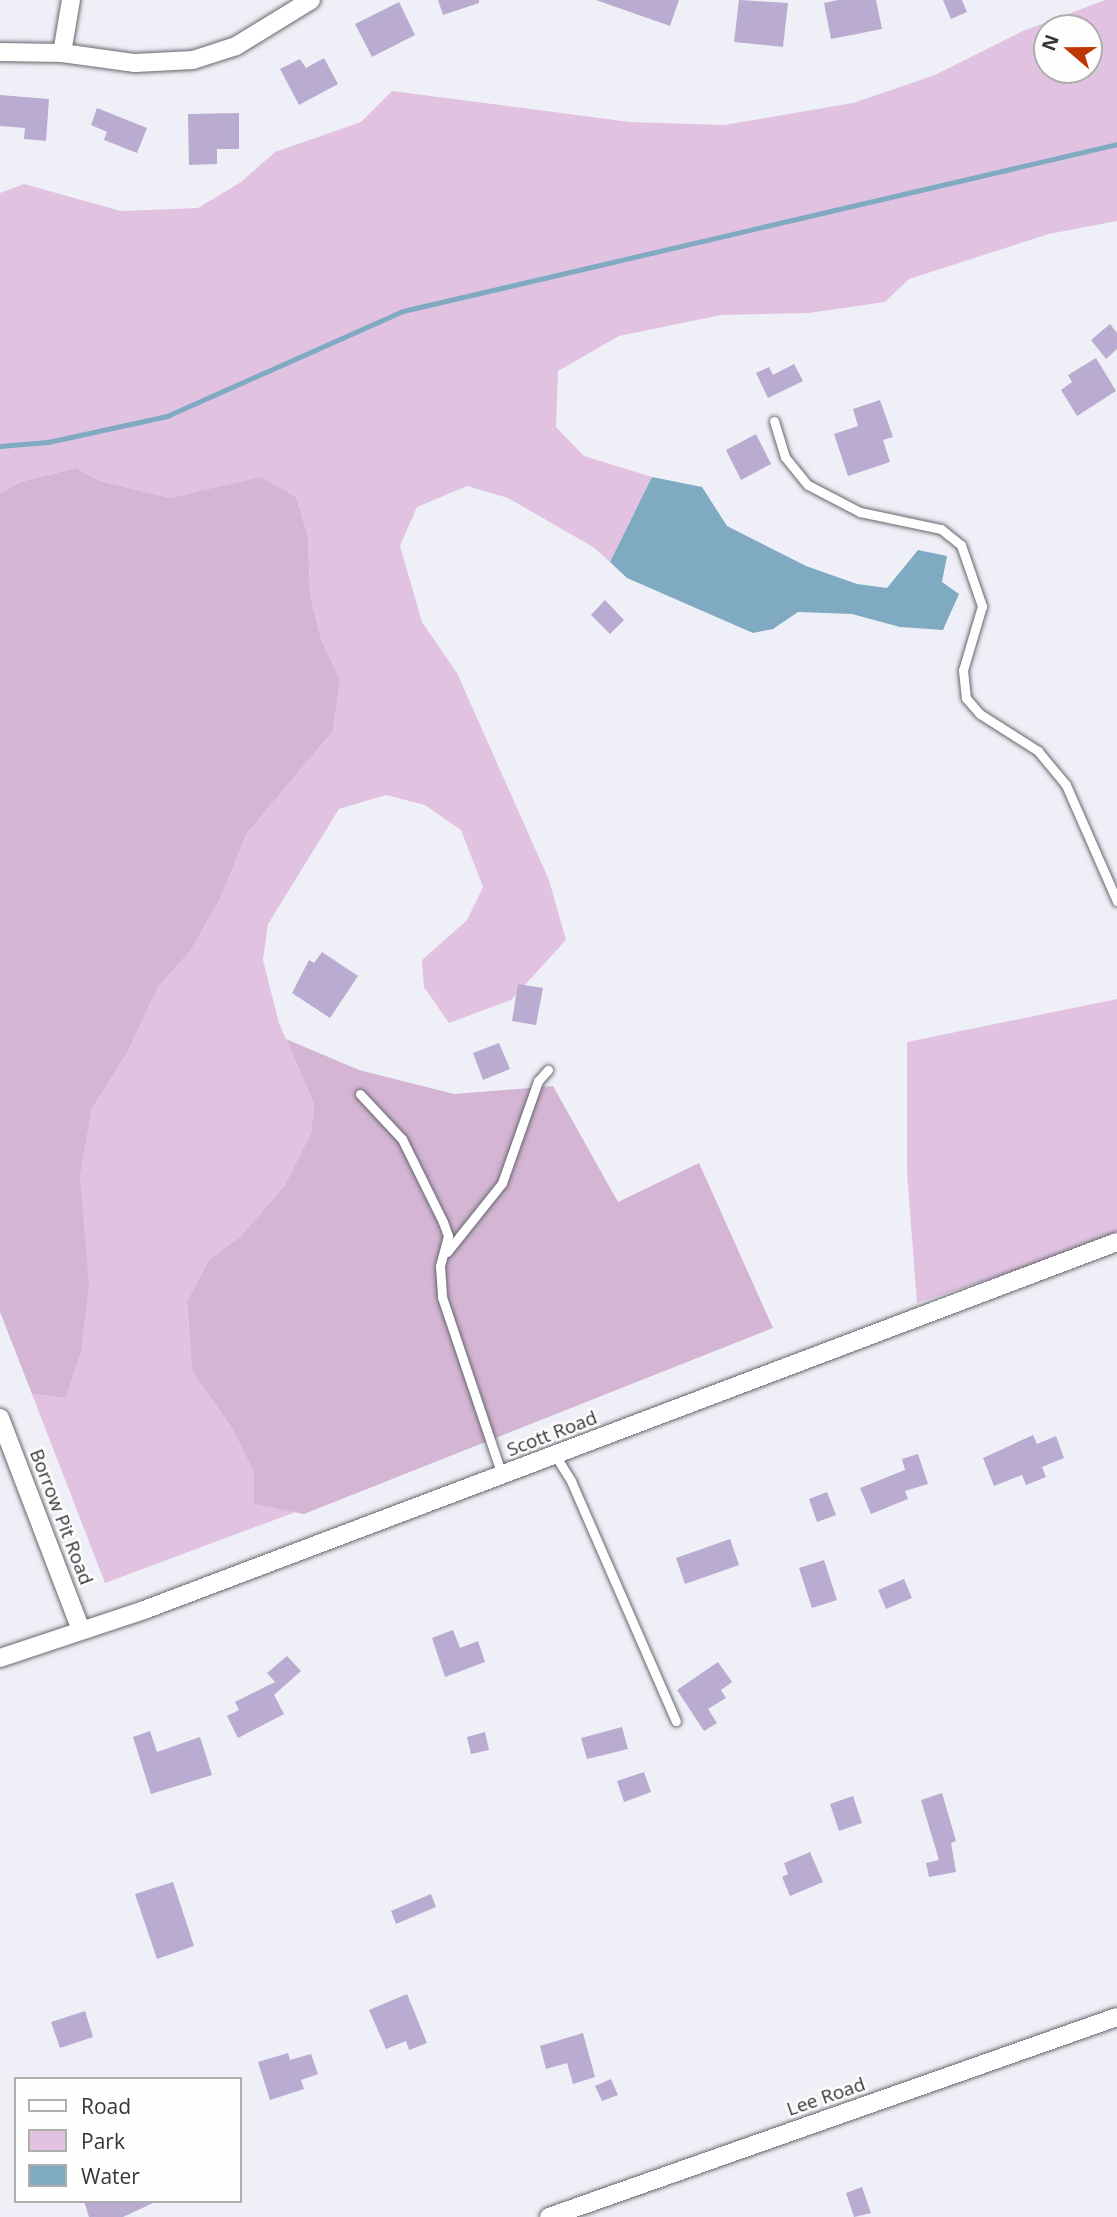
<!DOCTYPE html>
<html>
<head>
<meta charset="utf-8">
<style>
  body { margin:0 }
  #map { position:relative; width:1117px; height:2217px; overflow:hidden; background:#eff0f7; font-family:"Open Sans",sans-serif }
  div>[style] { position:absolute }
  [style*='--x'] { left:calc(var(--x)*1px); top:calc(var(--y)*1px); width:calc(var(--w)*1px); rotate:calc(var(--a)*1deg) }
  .green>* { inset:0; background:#e1c3e1 }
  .forest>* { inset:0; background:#d4b5d4 }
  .water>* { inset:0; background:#80aac1 }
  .stream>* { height:5px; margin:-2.5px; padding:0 2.5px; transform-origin:2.5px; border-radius:2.5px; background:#80aac1 }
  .building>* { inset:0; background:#baabd1 }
  .roads { filter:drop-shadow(0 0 2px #66676d) drop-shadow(0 0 2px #66676d) }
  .service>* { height:9px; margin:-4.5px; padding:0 4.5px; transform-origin:4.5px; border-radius:4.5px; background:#fff }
  .minor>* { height:18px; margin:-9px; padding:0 9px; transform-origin:9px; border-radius:9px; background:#fff }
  span { translate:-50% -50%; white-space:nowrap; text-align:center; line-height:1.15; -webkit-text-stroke:5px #fefefe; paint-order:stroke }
  .street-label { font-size:19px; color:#363639 }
  .legend { position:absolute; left:14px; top:2077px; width:228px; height:126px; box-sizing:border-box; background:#fefefe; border:2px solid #aeaeaf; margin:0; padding:9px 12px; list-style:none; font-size:21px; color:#363639 }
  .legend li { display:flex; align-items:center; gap:14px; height:35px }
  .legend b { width:35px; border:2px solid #aeaeaf }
  .north { position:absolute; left:1033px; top:14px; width:70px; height:70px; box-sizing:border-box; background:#fefefe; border:2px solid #aeaeaf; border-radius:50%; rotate:290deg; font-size:19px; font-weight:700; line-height:28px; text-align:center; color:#363639 }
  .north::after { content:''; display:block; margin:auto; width:24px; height:32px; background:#be3605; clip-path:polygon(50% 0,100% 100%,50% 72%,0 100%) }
</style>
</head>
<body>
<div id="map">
  <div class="green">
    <i style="clip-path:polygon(evenodd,1105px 0,1117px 0,1117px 221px,1049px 234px,909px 279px,885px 302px,809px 313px,721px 315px,619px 336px,558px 371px,556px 427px,584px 456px,652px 477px,610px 562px,593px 547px,508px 498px,467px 486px,417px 507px,400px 546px,422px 622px,457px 673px,549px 880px,566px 940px,511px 1000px,449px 1023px,424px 987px,422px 960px,467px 920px,483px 887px,461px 830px,425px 805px,386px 795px,339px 809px,268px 924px,263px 960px,279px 1023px,314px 1104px,311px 1133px,285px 1185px,240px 1237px,209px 1260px,187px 1301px,192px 1371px,232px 1428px,254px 1473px,254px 1504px,296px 1512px,105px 1583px,32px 1394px,65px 1398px,80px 1175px,92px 1108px,126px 1055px,158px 987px,191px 950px,220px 899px,247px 833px,333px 731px,340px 680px,321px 639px,310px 594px,308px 536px,296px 497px,261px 478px,170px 498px,100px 481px,74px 468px,20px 482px,0 493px,0 193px,24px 184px,121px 211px,198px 208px,241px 182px,275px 152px,361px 122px,392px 91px,630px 122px,724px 125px,853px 103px,935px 75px,1023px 31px,1105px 0,1047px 28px,1089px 28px,1089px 70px,1047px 70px,1047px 28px)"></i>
    <i style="clip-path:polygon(1117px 999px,1117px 1237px,917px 1303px,907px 1173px,907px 1042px)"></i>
  </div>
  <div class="forest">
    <i style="clip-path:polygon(75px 468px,100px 481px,170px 498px,261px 477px,296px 497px,308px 536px,310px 594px,321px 639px,340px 680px,333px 731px,247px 833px,220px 899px,191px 950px,158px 987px,126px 1055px,92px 1108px,80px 1176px,89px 1285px,81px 1351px,65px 1398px,32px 1394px,0 1312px,0 493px,20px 482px)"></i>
    <i style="clip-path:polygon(286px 1039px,359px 1070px,454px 1094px,553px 1086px,618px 1202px,699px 1163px,773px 1328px,304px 1514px,254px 1504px,254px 1473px,232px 1428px,192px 1371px,187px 1301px,209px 1260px,240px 1237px,285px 1185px,311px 1133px,314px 1104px)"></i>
  </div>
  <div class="water">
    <i style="clip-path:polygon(652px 477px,702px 487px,727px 526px,806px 566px,857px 584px,887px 588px,918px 550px,947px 556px,942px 582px,959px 594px,943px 630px,900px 627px,852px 614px,798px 612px,773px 629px,753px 633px,627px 578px,610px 562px)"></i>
  </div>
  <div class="stream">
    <i style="--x:0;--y:446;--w:48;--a:-4.8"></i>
    <i style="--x:48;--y:442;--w:122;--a:-12.3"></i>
    <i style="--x:167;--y:416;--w:258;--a:-24"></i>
    <i style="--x:403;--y:311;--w:733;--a:-13.16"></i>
  </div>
  <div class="building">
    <i style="clip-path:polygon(438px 0,479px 0,479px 3px,443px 15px)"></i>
    <i style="clip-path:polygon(596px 0,679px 0,670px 26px)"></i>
    <i style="clip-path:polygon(739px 0,788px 3px,783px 47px,734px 42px)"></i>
    <i style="clip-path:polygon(838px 0,876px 0,882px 29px,831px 39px,824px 3px)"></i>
    <i style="clip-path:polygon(943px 0,962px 0,967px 12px,951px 19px)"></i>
    <i style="clip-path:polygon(399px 2px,415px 35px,372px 57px,355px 24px)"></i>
    <i style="clip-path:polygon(324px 58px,338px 84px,299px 105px,280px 69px,300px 59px,306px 68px)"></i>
    <i style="clip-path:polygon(0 95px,49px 99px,46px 141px,24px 139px,25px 128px,0 126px)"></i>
    <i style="clip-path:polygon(97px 108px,147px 128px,137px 153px,104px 140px,107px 132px,91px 125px)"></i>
    <i style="clip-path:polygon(239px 113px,239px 149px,217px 149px,217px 164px,189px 165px,188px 114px)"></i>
    <i style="clip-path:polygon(1110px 324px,1117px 333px,1117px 349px,1106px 359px,1091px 340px)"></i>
    <i style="clip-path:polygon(1096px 358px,1116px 391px,1077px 416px,1061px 390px,1072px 382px,1068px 375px)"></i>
    <i style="clip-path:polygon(794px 364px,803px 381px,768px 398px,756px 373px,769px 367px,773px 375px)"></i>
    <i style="clip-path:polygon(880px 400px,893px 437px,883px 440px,890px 462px,848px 476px,834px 434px,858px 426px,853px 409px)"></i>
    <i style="clip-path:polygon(756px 434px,771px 464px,741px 480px,726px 450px)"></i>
    <i style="clip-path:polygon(605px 600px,624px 620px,610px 634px,591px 615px)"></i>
    <i style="clip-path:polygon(322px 952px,358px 976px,330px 1018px,292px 993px,309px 960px,314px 963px)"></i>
    <i style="clip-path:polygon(518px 984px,543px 988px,536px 1025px,512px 1021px)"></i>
    <i style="clip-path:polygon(499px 1043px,510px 1069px,483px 1080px,473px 1053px)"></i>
    <i style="clip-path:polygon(1033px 1435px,1037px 1444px,1056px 1436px,1064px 1458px,1042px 1467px,1046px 1477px,1026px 1485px,1022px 1475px,994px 1486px,983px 1458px)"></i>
    <i style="clip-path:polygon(918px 1454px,928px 1484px,905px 1491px,908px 1499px,871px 1514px,860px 1488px,905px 1470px,902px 1459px)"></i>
    <i style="clip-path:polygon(827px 1492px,836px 1515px,817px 1522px,809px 1499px)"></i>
    <i style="clip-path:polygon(730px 1539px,739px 1565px,685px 1584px,676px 1558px)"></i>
    <i style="clip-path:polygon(824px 1560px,837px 1600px,812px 1608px,799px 1568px)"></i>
    <i style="clip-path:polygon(904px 1579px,912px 1598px,886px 1609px,878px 1590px)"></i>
    <i style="clip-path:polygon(453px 1630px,460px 1648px,478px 1641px,485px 1662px,445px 1677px,432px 1638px)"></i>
    <i style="clip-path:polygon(287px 1656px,301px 1671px,274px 1695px,284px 1714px,238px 1738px,227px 1716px,239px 1710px,235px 1702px,275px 1682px,267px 1673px)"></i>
    <i style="clip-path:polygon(718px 1662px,732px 1682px,721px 1690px,726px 1698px,708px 1709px,717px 1723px,704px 1731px,677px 1690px)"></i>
    <i style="clip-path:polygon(622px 1727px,628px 1749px,587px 1759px,581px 1738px)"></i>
    <i style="clip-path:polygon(150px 1731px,157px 1752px,200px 1737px,212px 1775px,151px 1794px,133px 1737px)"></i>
    <i style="clip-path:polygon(485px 1732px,489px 1750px,471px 1754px,467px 1737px)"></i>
    <i style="clip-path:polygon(644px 1772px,651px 1792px,624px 1802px,617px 1781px)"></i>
    <i style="clip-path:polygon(942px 1793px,956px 1841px,951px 1843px,956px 1872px,929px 1877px,926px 1863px,939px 1860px,921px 1800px)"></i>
    <i style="clip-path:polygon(853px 1796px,862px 1823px,839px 1831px,830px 1804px)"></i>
    <i style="clip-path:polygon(810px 1852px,823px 1882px,790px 1896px,782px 1877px,788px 1874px,784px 1863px)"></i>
    <i style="clip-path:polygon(173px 1882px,194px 1946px,157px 1959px,135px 1894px)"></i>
    <i style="clip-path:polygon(431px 1894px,436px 1907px,396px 1924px,391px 1911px)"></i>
    <i style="clip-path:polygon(407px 1994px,427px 2043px,409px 2050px,406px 2041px,386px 2049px,369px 2010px)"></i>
    <i style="clip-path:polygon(85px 2011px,93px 2037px,60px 2048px,51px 2022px)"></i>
    <i style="clip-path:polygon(583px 2033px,595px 2077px,573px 2084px,567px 2063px,546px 2069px,540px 2046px)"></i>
    <i style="clip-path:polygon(288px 2053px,290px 2060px,311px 2054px,318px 2074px,301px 2080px,304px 2089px,270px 2100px,258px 2062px)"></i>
    <i style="clip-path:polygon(611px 2079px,618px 2095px,602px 2101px,595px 2086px)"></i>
    <i style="clip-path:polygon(862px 2187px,871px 2213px,854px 2217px,846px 2193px)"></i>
    <i style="clip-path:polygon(84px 2201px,153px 2201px,153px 2203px,123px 2217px,89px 2217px)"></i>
  </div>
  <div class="roads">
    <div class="service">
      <i style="--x:774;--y:421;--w:38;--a:73"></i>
      <i style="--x:785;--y:457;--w:36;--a:51"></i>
      <i style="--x:808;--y:485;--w:59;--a:27.4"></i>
      <i style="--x:860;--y:512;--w:83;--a:11.9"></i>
      <i style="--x:941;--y:529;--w:26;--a:39"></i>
      <i style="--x:961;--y:545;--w:65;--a:71"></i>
      <i style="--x:982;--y:606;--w:67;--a:106.5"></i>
      <i style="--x:963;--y:670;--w:28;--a:84"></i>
      <i style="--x:966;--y:698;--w:21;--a:49"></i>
      <i style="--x:980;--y:714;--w:69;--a:32.5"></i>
      <i style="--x:1038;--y:751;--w:44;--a:50.5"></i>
      <i style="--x:1066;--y:785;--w:127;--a:66.3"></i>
      <i style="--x:360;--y:1094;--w:62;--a:47"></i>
      <i style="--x:402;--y:1139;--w:93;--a:63.7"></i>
      <i style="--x:443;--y:1222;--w:15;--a:70"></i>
      <i style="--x:448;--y:1236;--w:31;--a:105"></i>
      <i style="--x:440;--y:1266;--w:31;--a:86"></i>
      <i style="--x:442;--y:1297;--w:188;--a:71.4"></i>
      <i style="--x:447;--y:1252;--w:88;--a:-51.4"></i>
      <i style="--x:502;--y:1183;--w:108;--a:-70.6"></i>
      <i style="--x:538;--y:1081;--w:15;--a:-48"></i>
      <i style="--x:555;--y:1455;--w:31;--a:58"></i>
      <i style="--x:571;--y:1481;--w:262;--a:66.4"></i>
    </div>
    <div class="minor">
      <i style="--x:0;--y:52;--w:62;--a:0.9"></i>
      <i style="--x:62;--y:53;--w:74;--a:7.8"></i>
      <i style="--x:135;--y:63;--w:58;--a:-3"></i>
      <i style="--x:193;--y:60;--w:45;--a:-18"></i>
      <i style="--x:236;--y:46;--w:88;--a:-31.5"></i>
      <i style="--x:62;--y:53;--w:54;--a:-80.4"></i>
      <i style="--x:0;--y:1418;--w:227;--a:69.1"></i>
      <i style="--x:0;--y:1658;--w:152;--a:-18.4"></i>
      <i style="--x:144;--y:1610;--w:1040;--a:-20.72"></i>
      <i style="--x:549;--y:2217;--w:602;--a:-19.4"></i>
    </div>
  </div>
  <div class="street-label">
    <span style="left:552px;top:1434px;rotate:-21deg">Scott Road</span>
    <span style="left:61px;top:1517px;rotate:69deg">Borrow Pit Road</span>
    <span style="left:826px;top:2097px;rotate:-19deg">Lee Road</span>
  </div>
  <ul class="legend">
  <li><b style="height:9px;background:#fff"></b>Road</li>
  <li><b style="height:19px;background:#e1c3e1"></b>Park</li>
  <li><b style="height:19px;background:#80aac1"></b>Water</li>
  </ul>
  <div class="north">N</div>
</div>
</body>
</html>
